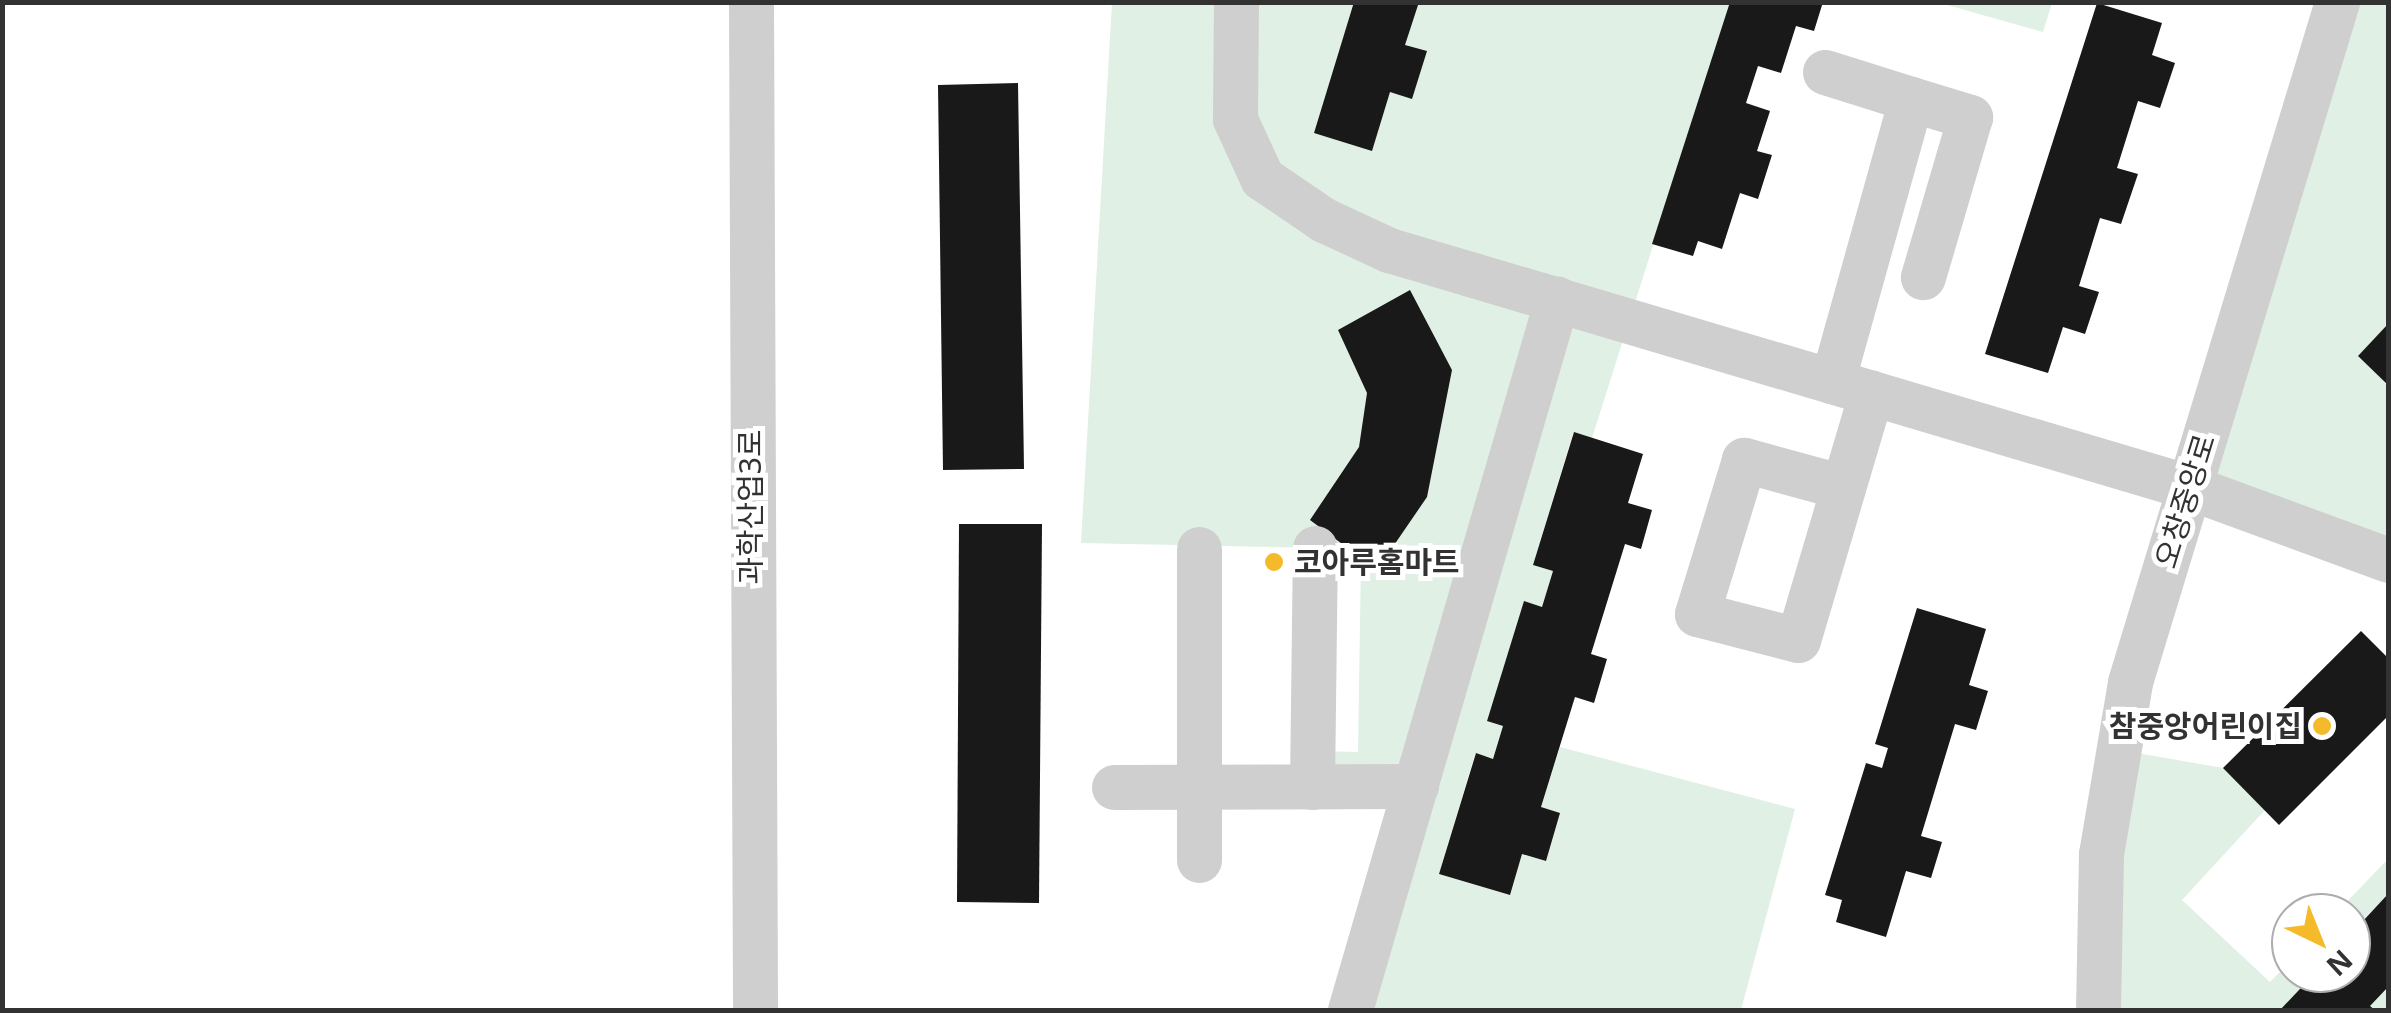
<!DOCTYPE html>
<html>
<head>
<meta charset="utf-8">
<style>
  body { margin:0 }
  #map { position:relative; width:2391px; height:1013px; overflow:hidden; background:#fff; font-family:"Noto Sans","Noto Sans KR",sans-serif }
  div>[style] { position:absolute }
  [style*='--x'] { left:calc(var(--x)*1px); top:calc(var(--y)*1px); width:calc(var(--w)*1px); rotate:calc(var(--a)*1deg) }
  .green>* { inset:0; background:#e0f0e4 }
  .building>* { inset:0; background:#191919 }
  .minor>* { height:45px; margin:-22.5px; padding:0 22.5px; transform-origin:22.5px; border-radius:22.5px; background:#cfcfcf }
  .dots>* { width:28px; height:28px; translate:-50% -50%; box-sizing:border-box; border:5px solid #fff; border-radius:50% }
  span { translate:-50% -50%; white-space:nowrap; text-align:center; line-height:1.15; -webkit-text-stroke:10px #fff; paint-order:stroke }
  .street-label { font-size:30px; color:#323232 }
  .poi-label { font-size:30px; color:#323232; font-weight:700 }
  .left { translate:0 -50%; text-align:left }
  .right { translate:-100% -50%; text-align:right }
  .frame { position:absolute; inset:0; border:5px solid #323232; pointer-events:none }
  .north { position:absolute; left:2271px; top:893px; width:100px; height:100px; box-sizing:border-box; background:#fff; border:2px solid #adadad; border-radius:50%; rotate:137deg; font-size:28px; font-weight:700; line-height:40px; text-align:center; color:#323232 }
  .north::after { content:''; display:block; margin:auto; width:35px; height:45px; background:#f4ba29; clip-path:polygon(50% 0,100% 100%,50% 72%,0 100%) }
</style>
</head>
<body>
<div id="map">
  <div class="green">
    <i style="clip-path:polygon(1112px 3px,1730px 3px,1592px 438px,1573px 433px,1533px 565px,1553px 571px,1542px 607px,1524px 602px,1487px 721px,1503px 726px,1493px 759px,1475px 754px,1439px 874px,1509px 895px,1522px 854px,1546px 861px,1560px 813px,1541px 807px,1560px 747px,1795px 809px,1741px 1010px,1350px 1010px,1415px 787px,1312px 787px,1312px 751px,1358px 752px,1361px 559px,1315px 548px,1081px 543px)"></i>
    <i style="clip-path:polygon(1940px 3px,2052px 3px,2043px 32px)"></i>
    <i style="clip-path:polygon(2336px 3px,2388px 3px,2388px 559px,2189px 487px)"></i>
    <i style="clip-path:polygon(2114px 749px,2223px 768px,2265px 810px,2182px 900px,2270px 982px,2291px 960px,2291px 973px,2351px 973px,2351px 913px,2336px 913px,2388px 859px,2388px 1010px,2098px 1010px)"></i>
  </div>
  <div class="building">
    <i style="clip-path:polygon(1354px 2px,1419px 2px,1405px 45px,1427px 51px,1412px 99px,1390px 92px,1372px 151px,1314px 133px)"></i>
    <i style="clip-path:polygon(1730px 2px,1823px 2px,1814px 31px,1796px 26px,1781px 73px,1758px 66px,1746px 103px,1770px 111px,1757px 151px,1772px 155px,1758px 199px,1740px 193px,1722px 249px,1698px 241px,1693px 256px,1652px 244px)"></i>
    <i style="clip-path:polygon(2097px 3px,2162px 23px,2152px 55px,2175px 63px,2160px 108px,2138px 101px,2117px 168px,2138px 174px,2121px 224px,2100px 218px,2079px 286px,2099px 292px,2085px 334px,2063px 327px,2048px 373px,1985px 354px)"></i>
    <i style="clip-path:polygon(1018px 83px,1024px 469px,943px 470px,938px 85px)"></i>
    <i style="clip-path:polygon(1410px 290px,1452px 370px,1427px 497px,1377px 570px,1310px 520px,1359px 447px,1367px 393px,1338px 330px)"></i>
    <i style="clip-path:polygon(2388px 324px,2388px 385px,2358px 356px)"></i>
    <i style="clip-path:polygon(1574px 432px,1643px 454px,1628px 503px,1652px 510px,1641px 549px,1625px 544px,1591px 654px,1607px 659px,1594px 703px,1575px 697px,1541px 807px,1560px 813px,1546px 861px,1522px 854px,1510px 895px,1439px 874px,1476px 753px,1493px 759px,1503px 726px,1487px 721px,1524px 601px,1542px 607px,1553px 571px,1533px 565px)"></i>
    <i style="clip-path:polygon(959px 524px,1042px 524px,1039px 903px,957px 902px)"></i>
    <i style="clip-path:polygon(1917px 608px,1986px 629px,1969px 685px,1988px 691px,1976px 730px,1955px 724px,1921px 836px,1942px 842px,1931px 878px,1906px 871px,1886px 937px,1836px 922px,1842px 900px,1825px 895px,1866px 763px,1882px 768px,1888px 748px,1875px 744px)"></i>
    <i style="clip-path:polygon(2361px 631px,2388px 658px,2388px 716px,2279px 825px,2223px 768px)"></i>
    <i style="clip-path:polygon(2388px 894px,2388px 987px,2370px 1006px,2375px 1010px,2280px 1010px,2315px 973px,2351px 973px,2351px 934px)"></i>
  </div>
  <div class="minor">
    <i style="--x:751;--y:2;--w:1008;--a:89.77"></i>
    <i style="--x:1236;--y:2;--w:117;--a:90.5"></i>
    <i style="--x:1235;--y:119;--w:65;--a:65.4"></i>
    <i style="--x:1262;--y:178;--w:75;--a:34.1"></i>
    <i style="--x:1324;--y:220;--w:72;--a:24.8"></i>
    <i style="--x:1389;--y:250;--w:834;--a:16.5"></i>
    <i style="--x:2189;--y:487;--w:212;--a:20.1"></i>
    <i style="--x:1825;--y:72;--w:90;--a:17.4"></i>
    <i style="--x:1911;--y:99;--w:293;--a:105.6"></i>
    <i style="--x:1911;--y:99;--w:62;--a:17"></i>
    <i style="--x:1970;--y:117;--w:167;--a:106.4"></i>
    <i style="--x:1843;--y:487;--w:103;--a:-164.7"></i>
    <i style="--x:1744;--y:460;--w:161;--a:107"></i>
    <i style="--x:1697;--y:614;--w:104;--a:14.4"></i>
    <i style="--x:1798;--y:640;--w:258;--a:-73.5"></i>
    <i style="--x:1114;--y:787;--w:302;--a:-0.2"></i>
    <i style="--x:1312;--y:787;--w:239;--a:-89.3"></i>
    <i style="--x:1199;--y:860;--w:311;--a:-90"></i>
    <i style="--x:1350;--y:1010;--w:741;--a:-73.77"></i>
    <i style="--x:2098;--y:1010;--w:156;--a:-88.9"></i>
    <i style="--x:2101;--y:854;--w:174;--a:-80.4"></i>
    <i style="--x:2130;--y:682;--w:711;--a:-73.07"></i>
  </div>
  <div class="dots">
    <i style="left:1274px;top:562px;background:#f4ba29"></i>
    <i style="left:2322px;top:726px;background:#f4ba29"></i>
  </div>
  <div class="street-label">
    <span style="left:2185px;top:501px;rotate:-73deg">오창중앙로</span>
    <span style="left:750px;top:507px;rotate:-90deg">과학산업3로</span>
  </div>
  <div class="poi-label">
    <span class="left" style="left:1294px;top:562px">코아루홈마트</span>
    <span class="right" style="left:2302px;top:726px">참중앙어린이집</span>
  </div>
  <div class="frame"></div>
  <div class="north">N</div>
</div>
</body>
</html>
